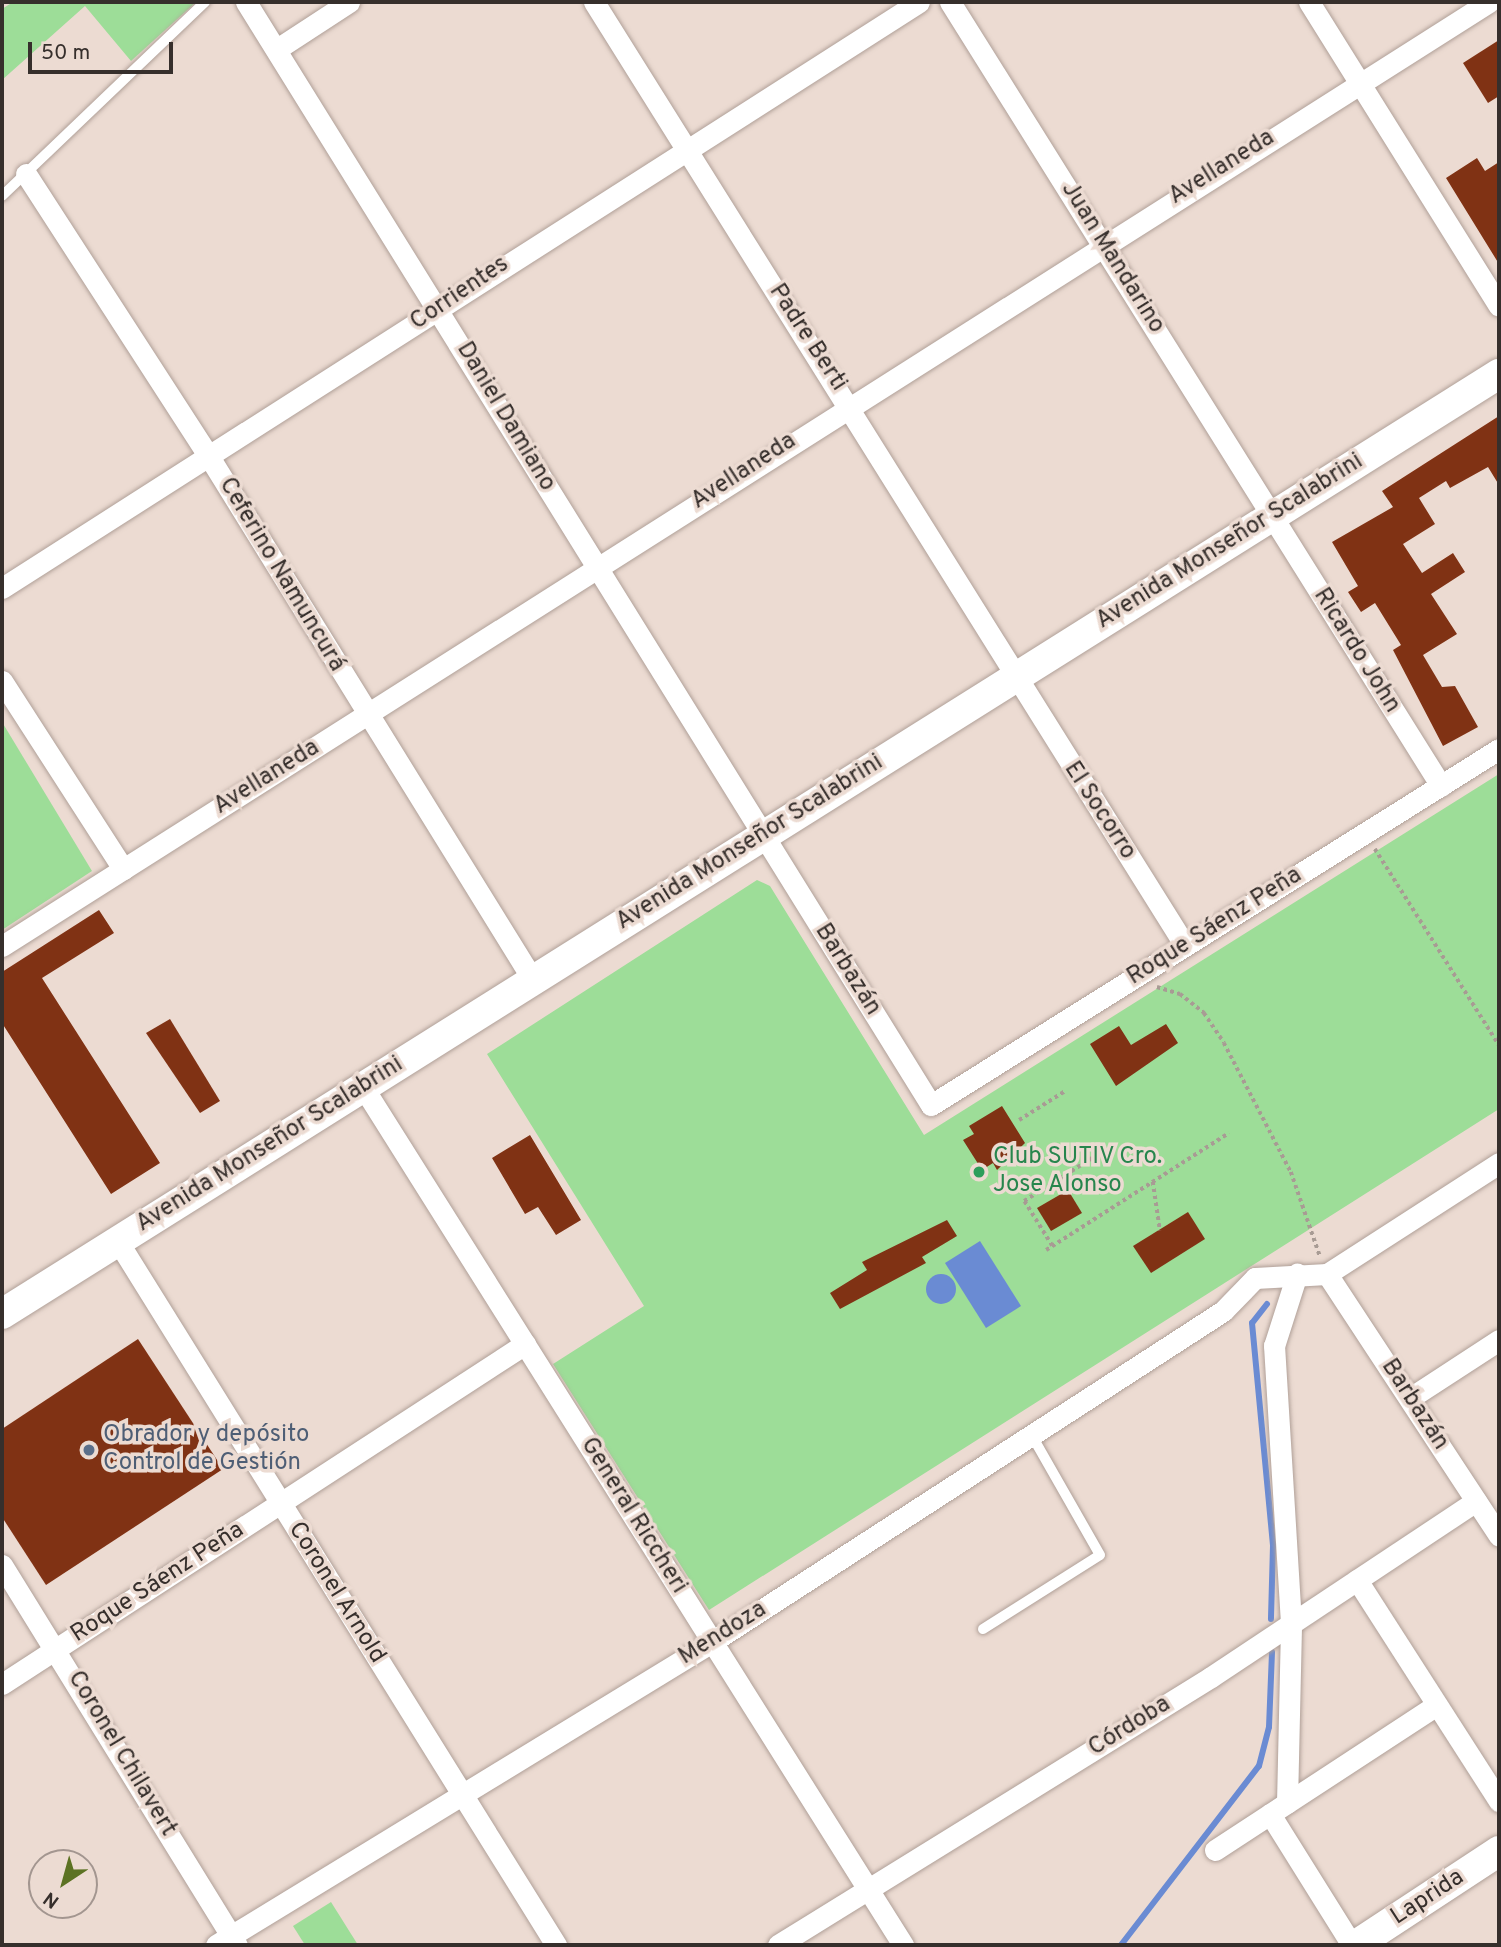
<!DOCTYPE html>
<html>
<head>
<meta charset="utf-8">
<style>
  body { margin:0 }
  #map { position:relative; width:1501px; height:1947px; overflow:hidden; background:#ecdbd2; font-family:Overpass,sans-serif }
  div>[style] { position:absolute }
  [style*='--x'] { left:calc(var(--x)*1px); top:calc(var(--y)*1px); width:calc(var(--w)*1px); rotate:calc(var(--a)*1deg) }
  .green>* { inset:0; background:#9ddd98 }
  .water>* { inset:0; background:#6a8bd3 }
  .round { border-radius:50% }
  .stream>* { height:6px; margin:-3px; padding:0 3px; transform-origin:3px; border-radius:3px; background:#6a8bd3 }
  .building>* { inset:0; background:#803214 }
  .path>* { height:3.5px; margin-top:-1.75px; transform-origin:0; background:repeating-linear-gradient(90deg,#a89b94 0 3.5px,transparent 0 7px) }
  .roads { filter:drop-shadow(0 0 2px #b0a098) drop-shadow(0 0 2px #b0a098) }
  .lane>* { height:10px; margin:-5px; padding:0 5px; transform-origin:5px; border-radius:5px; background:#fff }
  .street>* { height:21px; margin:-10.5px; padding:0 10.5px; transform-origin:10.5px; border-radius:10.5px; background:#fff }
  .secondary>* { height:30px; margin:-15px; padding:0 15px; transform-origin:15px; border-radius:15px; background:#fff }
  .dots>* { width:19px; height:19px; translate:-50% -50%; box-sizing:border-box; border:4px solid #ecdbd2; border-radius:50% }
  span { translate:-50% -50%; white-space:nowrap; text-align:center; line-height:1.15; -webkit-text-stroke:7px #ecdbd2; paint-order:stroke }
  .street-label { font-size:24px; color:#362f2c }
  .leisure-label { font-size:24px; color:#27864d }
  .left { translate:0 -50%; text-align:left }
  .service-label { font-size:24px; color:#4e5e75 }
  .frame { position:absolute; inset:0; border:4px solid #362f2c; pointer-events:none }
  .north { position:absolute; left:28px; top:1849px; width:70px; height:70px; box-sizing:border-box; background:#ecdbd2; border:2px solid #a39690; border-radius:50%; rotate:216deg; font-size:19px; font-weight:700; line-height:28px; text-align:center; color:#362f2c }
  .north::after { content:''; display:block; margin:auto; width:24px; height:32px; background:#5c7223; clip-path:polygon(50% 0,100% 100%,50% 72%,0 100%) }
  .scale { position:absolute; left:28px; top:42px; width:145px; height:32px; box-sizing:border-box; border:4px solid #362f2c; border-top:0; padding-left:9px; font-size:21px; line-height:24px; white-space:nowrap; color:#362f2c; -webkit-text-stroke:5px #ecdbd2; paint-order:stroke }
</style>
</head>
<body>
<div id="map">
  <div class="green">
    <i style="clip-path:polygon(13px 2px,194px 2px,195px 3px,131px 61px,85px 6px,2px 80px,2px 9px)"></i>
    <i style="clip-path:polygon(2px 722px,92px 871px,2px 930px)"></i>
    <i style="clip-path:polygon(1499px 774px,1499px 1109px,709px 1610px,553px 1364px,644px 1306px,487px 1054px,757px 880px,770px 886px,924px 1135px)"></i>
    <i style="clip-path:polygon(331px 1902px,358px 1945px,305px 1945px,293px 1926px)"></i>
  </div>
  <div class="water">
    <i style="clip-path:polygon(980px 1241px,1021px 1306px,986px 1328px,945px 1263px)"></i>
    <i class="round" style="left:926px;top:1274px;width:30px;height:30px"></i>
  </div>
  <div class="stream">
    <i style="--x:1267;--y:1304;--w:24;--a:128"></i>
    <i style="--x:1252;--y:1323;--w:224;--a:84.6"></i>
    <i style="--x:1273;--y:1546;--w:73;--a:91.6"></i>
    <i style="--x:1121;--y:1945;--w:226;--a:-52.4"></i>
    <i style="--x:1259;--y:1766;--w:40;--a:-75.6"></i>
    <i style="--x:1269;--y:1727;--w:75;--a:-87.7"></i>
  </div>
  <div class="building">
    <i style="clip-path:polygon(1499px 40px,1499px 96px,1488px 103px,1463px 63px)"></i>
    <i style="clip-path:polygon(1477px 158px,1485px 171px,1499px 162px,1499px 264px,1446px 178px)"></i>
    <i style="clip-path:polygon(1499px 416px,1499px 485px,1488px 467px,1450px 488px,1446px 481px,1419px 498px,1435px 524px,1403px 544px,1422px 573px,1453px 553px,1465px 572px,1431px 594px,1457px 634px,1423px 655px,1442px 687px,1455px 686px,1478px 727px,1443px 746px,1393px 650px,1401px 645px,1375px 603px,1361px 612px,1348px 592px,1358px 586px,1332px 542px,1393px 507px,1382px 491px)"></i>
    <i style="clip-path:polygon(99px 910px,114px 933px,42px 978px,160px 1163px,111px 1194px,2px 1023px,2px 972px)"></i>
    <i style="clip-path:polygon(170px 1019px,220px 1101px,200px 1113px,146px 1033px)"></i>
    <i style="clip-path:polygon(1166px 1024px,1178px 1043px,1116px 1086px,1090px 1044px,1119px 1026px,1131px 1045px)"></i>
    <i style="clip-path:polygon(1002px 1106px,1025px 1143px,997px 1170px,993px 1163px,982px 1170px,963px 1140px,974px 1134px,969px 1126px)"></i>
    <i style="clip-path:polygon(530px 1135px,581px 1220px,556px 1235px,538px 1207px,525px 1214px,492px 1158px)"></i>
    <i style="clip-path:polygon(1068px 1190px,1082px 1213px,1051px 1231px,1037px 1208px)"></i>
    <i style="clip-path:polygon(1188px 1212px,1205px 1239px,1151px 1273px,1133px 1246px)"></i>
    <i style="clip-path:polygon(947px 1220px,957px 1236px,922px 1257px,926px 1263px,840px 1309px,830px 1293px,867px 1270px,862px 1262px)"></i>
    <i style="clip-path:polygon(138px 1339px,223px 1469px,46px 1585px,2px 1517px,2px 1429px)"></i>
  </div>
  <div class="path">
    <i style="--x:1375;--y:849;--w:232;--a:57.7"></i>
    <i style="--x:1157;--y:987;--w:24;--a:17"></i>
    <i style="--x:1180;--y:994;--w:31;--a:38"></i>
    <i style="--x:1204;--y:1013;--w:36;--a:56"></i>
    <i style="--x:1224;--y:1043;--w:145;--a:62.6"></i>
    <i style="--x:1291;--y:1172;--w:89;--a:71"></i>
    <i style="--x:1019;--y:1120;--w:54;--a:-32.2"></i>
    <i style="--x:1153;--y:1182;--w:49;--a:81.7"></i>
    <i style="--x:1052;--y:1246;--w:53;--a:-121.9"></i>
    <i style="--x:1024;--y:1201;--w:93;--a:-32.3"></i>
    <i style="--x:1046;--y:1250;--w:217;--a:-32.6"></i>
  </div>
  <div class="roads">
    <div class="lane">
      <i style="--x:2;--y:196;--w:281;--a:-43.7"></i>
      <i style="--x:983;--y:1629;--w:138;--a:-32.3"></i>
      <i style="--x:1100;--y:1555;--w:137;--a:-119.7"></i>
    </div>
    <div class="street">
      <i style="--x:246;--y:2;--w:1298;--a:58.16"></i>
      <i style="--x:931;--y:1105;--w:670;--a:-32.08"></i>
      <i style="--x:594;--y:2;--w:1112;--a:57.94"></i>
      <i style="--x:950;--y:2;--w:925;--a:57.94"></i>
      <i style="--x:1309;--y:2;--w:358;--a:58"></i>
      <i style="--x:277;--y:49;--w:86;--a:-33.1"></i>
      <i style="--x:26;--y:174;--w:335;--a:57.1"></i>
      <i style="--x:208;--y:455;--w:617;--a:58.24"></i>
      <i style="--x:2;--y:588;--w:1088;--a:-32.58"></i>
      <i style="--x:2;--y:681;--w:224;--a:57.2"></i>
      <i style="--x:2;--y:946;--w:1761;--a:-32.41"></i>
      <i style="--x:363;--y:1087;--w:1014;--a:57.81"></i>
      <i style="--x:117;--y:1240;--w:831;--a:58.09"></i>
      <i style="--x:1327;--y:1274;--w:313;--a:56.7"></i>
      <i style="--x:1327;--y:1274;--w:205;--a:-32.8"></i>
      <i style="--x:1410;--y:1398;--w:106;--a:-33.1"></i>
      <i style="--x:2;--y:1565;--w:447;--a:58.3"></i>
      <i style="--x:1357;--y:1580;--w:263;--a:57.3"></i>
      <i style="--x:2;--y:1684;--w:624;--a:-33.03"></i>
      <i style="--x:1287;--y:1803;--w:180;--a:-88.7"></i>
      <i style="--x:1291;--y:1623;--w:278;--a:-93.5"></i>
      <i style="--x:1274;--y:1346;--w:76;--a:-72.3"></i>
      <i style="--x:1270;--y:1814;--w:155;--a:58"></i>
      <i style="--x:1215;--y:1850;--w:265;--a:-33.2"></i>
      <i style="--x:216;--y:1945;--w:581;--a:-31.42"></i>
      <i style="--x:712;--y:1642;--w:609;--a:-32.93"></i>
      <i style="--x:1223;--y:1311;--w:46;--a:-45.9"></i>
      <i style="--x:1255;--y:1278;--w:72;--a:-3.2"></i>
      <i style="--x:778;--y:1945;--w:509;--a:-31.75"></i>
      <i style="--x:1211;--y:1677;--w:318;--a:-33.6"></i>
    </div>
    <div class="secondary">
      <i style="--x:2;--y:1314;--w:1768;--a:-32.13"></i>
      <i style="--x:1356;--y:1945;--w:171;--a:-33.3"></i>
    </div>
  </div>
  <div class="dots">
    <i style="left:979px;top:1172px;background:#2e9e5b"></i>
    <i style="left:89px;top:1450px;background:#5c6f8a"></i>
  </div>
  <div class="street-label">
    <span style="left:1222px;top:168px;rotate:-32deg">Avellaneda</span>
    <span style="left:1112px;top:258px;rotate:58deg">Juan Mandarino</span>
    <span style="left:460px;top:294px;rotate:-34deg">Corrientes</span>
    <span style="left:807px;top:338px;rotate:57deg">Padre Berti</span>
    <span style="left:505px;top:417px;rotate:59deg">Daniel Damiano</span>
    <span style="left:744px;top:472px;rotate:-33deg">Avellaneda</span>
    <span style="left:1230px;top:542px;rotate:-32deg">Avenida Monseñor Scalabrini</span>
    <span style="left:281px;top:575px;rotate:59deg">Ceferino Namuncurá</span>
    <span style="left:1356px;top:651px;rotate:58deg">Ricardo John</span>
    <span style="left:267px;top:778px;rotate:-32deg">Avellaneda</span>
    <span style="left:1099px;top:811px;rotate:57deg">El Socorro</span>
    <span style="left:750px;top:843px;rotate:-32deg">Avenida Monseñor Scalabrini</span>
    <span style="left:1215px;top:927px;rotate:-32deg">Roque Sáenz Peña</span>
    <span style="left:847px;top:970px;rotate:58deg">Barbazán</span>
    <span style="left:270px;top:1145px;rotate:-32deg">Avenida Monseñor Scalabrini</span>
    <span style="left:1414px;top:1405px;rotate:57deg">Barbazán</span>
    <span style="left:633px;top:1516px;rotate:58deg">General Riccheri</span>
    <span style="left:158px;top:1583px;rotate:-33deg">Roque Sáenz Peña</span>
    <span style="left:336px;top:1593px;rotate:58deg">Coronel Arnold</span>
    <span style="left:723px;top:1634px;rotate:-32deg">Mendoza</span>
    <span style="left:1130px;top:1727px;rotate:-32deg">Córdoba</span>
    <span style="left:121px;top:1754px;rotate:59deg">Coronel Chilavert</span>
    <span style="left:1428px;top:1898px;rotate:-33deg">Laprida</span>
  </div>
  <div class="leisure-label">
    <span class="left" style="left:993px;top:1172px">Club SUTIV Cro.<br>Jose Alonso</span>
  </div>
  <div class="service-label">
    <span class="left" style="left:103px;top:1450px">Obrador y depósito<br>Control de Gestión</span>
  </div>
  <div class="frame"></div>
  <div class="north">N</div>
  <div class="scale">50 m</div>
</div>
</body>
</html>
